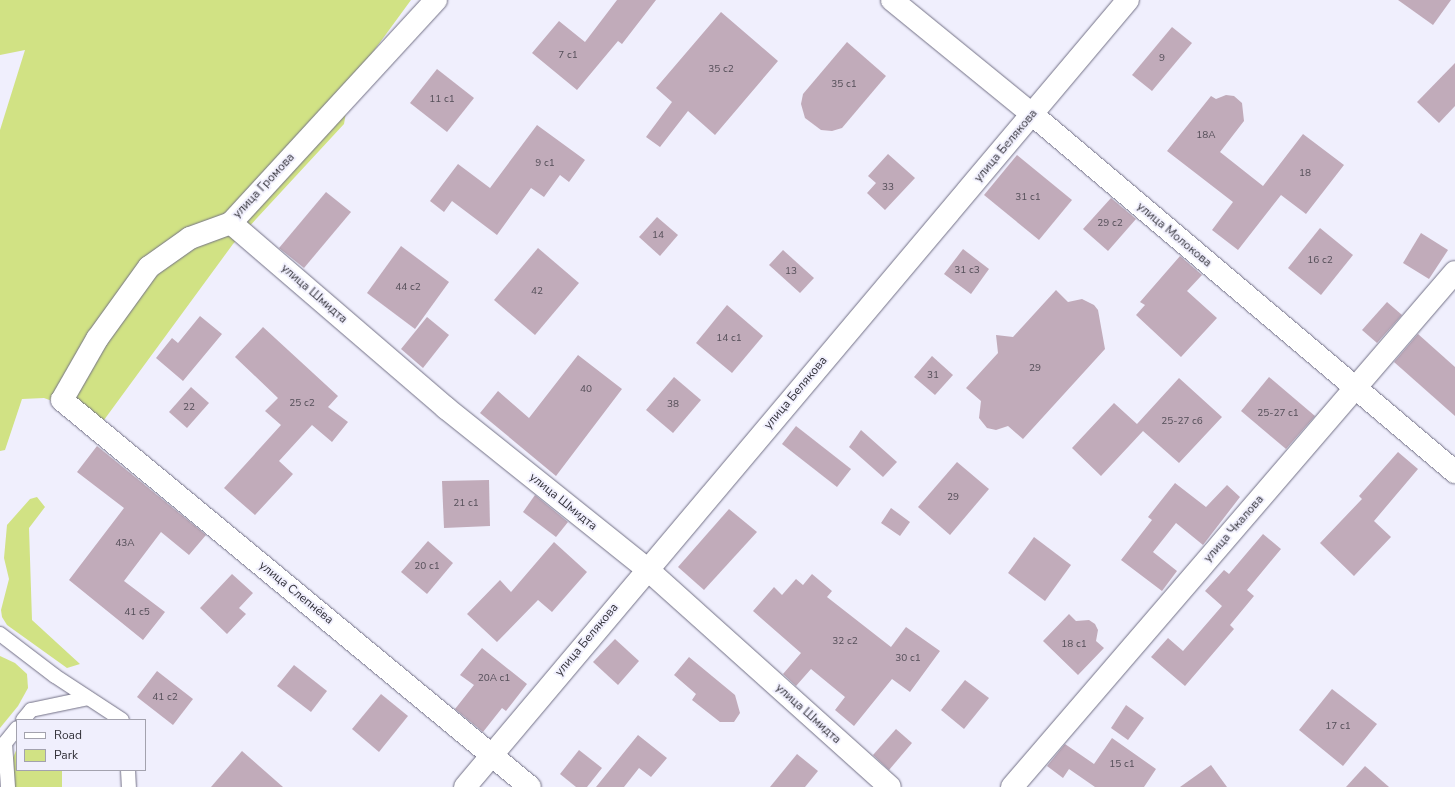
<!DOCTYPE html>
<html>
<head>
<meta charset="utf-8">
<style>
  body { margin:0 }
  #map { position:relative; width:1455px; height:787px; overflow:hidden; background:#f0effd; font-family:"Nunito Sans",sans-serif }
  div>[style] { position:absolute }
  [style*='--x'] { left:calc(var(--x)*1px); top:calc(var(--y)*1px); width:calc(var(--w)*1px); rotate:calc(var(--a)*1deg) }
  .green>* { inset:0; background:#d1e284 }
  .building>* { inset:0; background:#c1abba }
  .roads { filter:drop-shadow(0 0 1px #727085) drop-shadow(0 0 1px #727085) }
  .service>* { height:14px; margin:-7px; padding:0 7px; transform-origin:7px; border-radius:7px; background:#fff }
  .minor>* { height:22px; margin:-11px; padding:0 11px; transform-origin:11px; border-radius:11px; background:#fff }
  span { translate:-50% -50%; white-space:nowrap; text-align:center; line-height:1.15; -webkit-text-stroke:3.5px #f0effd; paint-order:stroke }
  .number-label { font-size:10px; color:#544e58 }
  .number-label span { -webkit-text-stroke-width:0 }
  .street-label { font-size:12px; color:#302f37 }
  .legend { position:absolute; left:16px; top:719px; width:130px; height:52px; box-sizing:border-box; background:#f0effd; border:1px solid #a3a2ae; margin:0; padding:5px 7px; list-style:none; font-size:12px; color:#302f37 }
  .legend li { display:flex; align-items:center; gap:8px; height:20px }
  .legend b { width:20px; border:1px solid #a3a2ae }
</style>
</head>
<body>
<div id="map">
  <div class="green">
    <i style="clip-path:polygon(0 0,411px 0,351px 82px,344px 124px,233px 244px,104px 420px,44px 398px,22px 399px,5px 450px,0 451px,0 130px,25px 50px,0 55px)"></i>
    <i style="clip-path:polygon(37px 497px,45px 507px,29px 528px,32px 620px,80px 664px,67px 668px,7px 625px,2px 617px,1px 610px,9px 579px,4px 558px,7px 525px,30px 499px)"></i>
    <i style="clip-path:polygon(0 656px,15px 663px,27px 674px,28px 688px,18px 706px,0 728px)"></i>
    <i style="clip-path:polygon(17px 748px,17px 770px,62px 770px,62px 787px,15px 787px,13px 758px)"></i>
  </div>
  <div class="building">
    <i style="clip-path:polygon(617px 0,656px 0,622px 44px,618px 41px,577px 90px,532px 53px,559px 21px,585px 42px)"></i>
    <i style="clip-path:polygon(1398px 0,1451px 0,1433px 25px)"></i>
    <i style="clip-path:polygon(721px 12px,778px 61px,715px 135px,688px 111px,660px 147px,646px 137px,672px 102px,656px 88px)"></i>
    <i style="clip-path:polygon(1172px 27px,1192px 43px,1152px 91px,1132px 75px)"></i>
    <i style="clip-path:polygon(847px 42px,886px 76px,842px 128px,832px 131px,821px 130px,805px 118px,801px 104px,803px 94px)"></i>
    <i style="clip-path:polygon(1455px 63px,1455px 106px,1439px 123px,1417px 102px)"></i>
    <i style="clip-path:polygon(437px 69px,474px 98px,447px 132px,410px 103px)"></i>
    <i style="clip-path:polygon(1226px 95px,1234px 96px,1242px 103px,1244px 121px,1220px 152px,1263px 186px,1303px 134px,1344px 165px,1306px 214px,1281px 195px,1238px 250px,1212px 230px,1233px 202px,1167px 151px,1211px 96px,1216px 99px)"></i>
    <i style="clip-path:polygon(537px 125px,585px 160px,569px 182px,560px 175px,544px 197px,531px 188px,497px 235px,452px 201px,444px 212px,430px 201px,458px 164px,490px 188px)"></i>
    <i style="clip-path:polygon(888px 154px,915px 178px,885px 210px,867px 193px,876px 183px,868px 176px)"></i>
    <i style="clip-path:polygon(1017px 155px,1072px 200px,1039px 240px,984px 195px)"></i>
    <i style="clip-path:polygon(326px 192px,351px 212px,304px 268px,279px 248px)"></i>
    <i style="clip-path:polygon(1111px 198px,1136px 219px,1108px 251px,1083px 229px)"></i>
    <i style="clip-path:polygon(657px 217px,678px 235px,660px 256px,639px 237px)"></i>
    <i style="clip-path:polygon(1320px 228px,1353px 255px,1321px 295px,1288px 268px)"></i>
    <i style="clip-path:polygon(1421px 233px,1448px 250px,1429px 279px,1403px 263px)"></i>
    <i style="clip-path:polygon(401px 246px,449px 282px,415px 329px,367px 293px)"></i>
    <i style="clip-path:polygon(538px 248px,579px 283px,535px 335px,494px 300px)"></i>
    <i style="clip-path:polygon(963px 249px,989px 269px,971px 294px,944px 274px)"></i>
    <i style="clip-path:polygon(783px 250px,814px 278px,800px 293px,769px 265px)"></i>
    <i style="clip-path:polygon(1180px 256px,1202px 275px,1187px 291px,1217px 318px,1181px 357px,1136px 315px,1145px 305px,1140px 302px)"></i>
    <i style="clip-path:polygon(1056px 290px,1068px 302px,1082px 299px,1094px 305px,1098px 310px,1105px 349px,1023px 439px,1008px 426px,996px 430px,987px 428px,979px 418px,981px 401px,966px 388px,998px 353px,996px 335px,1013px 337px)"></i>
    <i style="clip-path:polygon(1387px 302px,1402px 315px,1377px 343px,1362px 330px)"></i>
    <i style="clip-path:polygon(727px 305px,763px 336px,732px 373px,696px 343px)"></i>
    <i style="clip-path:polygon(200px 316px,222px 334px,183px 381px,156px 358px,172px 338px,178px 343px)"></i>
    <i style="clip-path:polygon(427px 317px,449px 335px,423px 368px,401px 349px)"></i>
    <i style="clip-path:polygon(263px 327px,338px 396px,328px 407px,348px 422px,332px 442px,312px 425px,279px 461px,293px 474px,255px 515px,224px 488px,281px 425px,265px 411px,278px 398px,235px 357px)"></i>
    <i style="clip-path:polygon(1418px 334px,1455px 367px,1455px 416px,1394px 362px)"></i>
    <i style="clip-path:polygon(578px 355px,622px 389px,556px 476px,480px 413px,498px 391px,529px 418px)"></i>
    <i style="clip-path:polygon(932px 356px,953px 375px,935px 395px,914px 377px)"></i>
    <i style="clip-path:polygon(674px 377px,701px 400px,673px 433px,646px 410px)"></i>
    <i style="clip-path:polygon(1269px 377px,1315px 416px,1286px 449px,1241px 411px)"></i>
    <i style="clip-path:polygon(1179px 378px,1222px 417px,1179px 463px,1143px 431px,1101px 476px,1072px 448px,1114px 403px,1137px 424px)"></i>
    <i style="clip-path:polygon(191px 387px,209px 403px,187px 428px,169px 412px)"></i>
    <i style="clip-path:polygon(796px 426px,851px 469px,837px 487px,782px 444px)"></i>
    <i style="clip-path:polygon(861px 430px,897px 462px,883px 477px,849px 447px)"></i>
    <i style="clip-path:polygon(97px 446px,206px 535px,189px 555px,161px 532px,124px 581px,165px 612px,143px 640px,69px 580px,124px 508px,77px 472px)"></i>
    <i style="clip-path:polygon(1398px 452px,1418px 469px,1374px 521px,1391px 537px,1354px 576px,1320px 543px,1362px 499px,1359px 496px)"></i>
    <i style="clip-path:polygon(957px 462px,989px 489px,950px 535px,918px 507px)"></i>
    <i style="clip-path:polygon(489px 480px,490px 526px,444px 528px,442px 481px)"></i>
    <i style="clip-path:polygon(1175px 483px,1206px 507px,1227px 485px,1240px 497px,1203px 545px,1176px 523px,1153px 552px,1177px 571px,1162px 591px,1121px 560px,1152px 520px,1148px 517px)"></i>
    <i style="clip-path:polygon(535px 495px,568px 522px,556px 537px,523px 512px)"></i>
    <i style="clip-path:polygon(891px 508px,910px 522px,900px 536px,881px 523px)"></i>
    <i style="clip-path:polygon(729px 509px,757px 532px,704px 590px,678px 567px)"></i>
    <i style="clip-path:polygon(1263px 534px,1281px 549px,1247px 590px,1254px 596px,1230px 625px,1234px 629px,1185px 686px,1151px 657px,1168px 638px,1183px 651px,1222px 606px,1205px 591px,1224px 570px,1229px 574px)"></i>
    <i style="clip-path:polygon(1034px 537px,1071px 565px,1045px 601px,1008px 573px)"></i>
    <i style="clip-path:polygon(428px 541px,453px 563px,427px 594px,401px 572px)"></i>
    <i style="clip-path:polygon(554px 542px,587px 572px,552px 612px,538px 600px,497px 642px,467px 614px,500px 580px,511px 592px)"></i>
    <i style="clip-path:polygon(232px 574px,253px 593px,239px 608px,246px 614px,227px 634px,200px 608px)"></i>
    <i style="clip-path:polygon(812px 574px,832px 591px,827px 597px,891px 647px,906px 627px,940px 651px,910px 692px,892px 679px,854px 726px,835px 710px,845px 697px,811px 669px,796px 686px,783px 674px,801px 653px,753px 611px,774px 587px,782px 595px,796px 579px,803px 585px)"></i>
    <i style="clip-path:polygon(1069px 614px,1076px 621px,1089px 620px,1095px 624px,1098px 630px,1096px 641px,1104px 648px,1078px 675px,1043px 641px)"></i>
    <i style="clip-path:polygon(615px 639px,639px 661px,618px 685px,593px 662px)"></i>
    <i style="clip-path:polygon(482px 648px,527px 684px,506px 711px,502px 708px,483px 732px,455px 709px,474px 685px,460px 675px)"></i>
    <i style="clip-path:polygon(689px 657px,735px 695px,740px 713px,734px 722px,720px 722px,692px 700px,696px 694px,674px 675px)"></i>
    <i style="clip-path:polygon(294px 665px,327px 691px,311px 712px,277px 686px)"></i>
    <i style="clip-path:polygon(157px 671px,193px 699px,173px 725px,137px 697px)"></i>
    <i style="clip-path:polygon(965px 680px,989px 698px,964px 729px,941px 710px)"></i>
    <i style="clip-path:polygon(1332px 689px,1377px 724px,1343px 766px,1299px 730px)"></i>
    <i style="clip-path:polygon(381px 694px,408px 716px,379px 752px,352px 729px)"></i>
    <i style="clip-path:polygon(1126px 705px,1144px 718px,1128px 740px,1111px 728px)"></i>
    <i style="clip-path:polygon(896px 729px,912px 743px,889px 770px,873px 755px)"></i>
    <i style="clip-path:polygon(638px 735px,667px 758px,651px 777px,639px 768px,624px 787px,596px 787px)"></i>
    <i style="clip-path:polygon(1112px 738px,1156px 769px,1144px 787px,1095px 787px,1069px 769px,1063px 778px,1047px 766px,1065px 744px,1094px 764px)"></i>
    <i style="clip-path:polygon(579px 750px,602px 768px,587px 787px,576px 787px,560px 774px)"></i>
    <i style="clip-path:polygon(242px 751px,283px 787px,211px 787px)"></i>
    <i style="clip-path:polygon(797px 754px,818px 771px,805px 787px,770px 787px)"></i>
    <i style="clip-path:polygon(1211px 765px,1227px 787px,1180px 787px)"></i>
    <i style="clip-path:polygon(1365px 766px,1389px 787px,1346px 787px)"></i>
  </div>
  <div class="roads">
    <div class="service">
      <i style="--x:0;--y:634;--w:69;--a:37.4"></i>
      <i style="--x:55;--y:676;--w:80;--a:33.3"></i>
      <i style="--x:23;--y:720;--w:13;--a:-51"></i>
      <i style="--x:31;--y:710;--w:58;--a:-11.9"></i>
      <i style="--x:128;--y:770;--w:17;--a:87"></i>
      <i style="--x:8;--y:787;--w:44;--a:-93.9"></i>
      <i style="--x:5;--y:743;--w:19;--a:-51"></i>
    </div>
    <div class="minor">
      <i style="--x:436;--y:0;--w:303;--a:132.6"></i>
      <i style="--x:231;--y:223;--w:44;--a:159.9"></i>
      <i style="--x:190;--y:238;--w:50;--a:144.7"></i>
      <i style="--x:149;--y:267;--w:89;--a:125.8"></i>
      <i style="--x:97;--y:339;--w:70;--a:119.8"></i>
      <i style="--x:62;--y:400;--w:607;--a:39.59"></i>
      <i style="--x:892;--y:0;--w:182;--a:39.2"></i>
      <i style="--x:1033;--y:115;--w:553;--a:40.23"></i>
      <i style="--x:231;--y:223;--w:284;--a:40.7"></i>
      <i style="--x:446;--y:408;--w:258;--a:38.7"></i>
      <i style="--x:647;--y:569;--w:326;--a:41.9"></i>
      <i style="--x:465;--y:787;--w:1029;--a:-49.89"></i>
      <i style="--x:1012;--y:787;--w:679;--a:-49.3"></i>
    </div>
  </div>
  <div class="number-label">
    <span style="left:568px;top:56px">7 с1</span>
    <span style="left:1162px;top:59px">9</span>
    <span style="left:721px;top:70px">35 с2</span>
    <span style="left:844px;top:85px">35 с1</span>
    <span style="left:442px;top:100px">11 с1</span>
    <span style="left:1206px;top:136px">18А</span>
    <span style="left:545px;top:164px">9 с1</span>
    <span style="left:1305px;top:174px">18</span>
    <span style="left:888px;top:188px">33</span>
    <span style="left:1028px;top:198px">31 с1</span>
    <span style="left:1110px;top:224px">29 с2</span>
    <span style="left:658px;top:236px">14</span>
    <span style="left:1320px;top:261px">16 с2</span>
    <span style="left:967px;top:271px">31 с3</span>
    <span style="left:791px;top:272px">13</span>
    <span style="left:408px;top:288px">44 с2</span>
    <span style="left:537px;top:292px">42</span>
    <span style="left:729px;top:339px">14 с1</span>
    <span style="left:1035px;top:369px">29</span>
    <span style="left:933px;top:376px">31</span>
    <span style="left:586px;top:390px">40</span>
    <span style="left:302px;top:404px">25 с2</span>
    <span style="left:673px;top:405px">38</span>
    <span style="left:189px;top:408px">22</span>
    <span style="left:1278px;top:414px">25-27 с1</span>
    <span style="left:1182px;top:422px">25-27 с6</span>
    <span style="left:953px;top:498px">29</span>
    <span style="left:466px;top:504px">21 с1</span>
    <span style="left:125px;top:544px">43А</span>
    <span style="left:427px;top:567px">20 с1</span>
    <span style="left:137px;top:613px">41 с5</span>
    <span style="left:845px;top:642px">32 с2</span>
    <span style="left:1074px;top:645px">18 с1</span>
    <span style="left:908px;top:659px">30 с1</span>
    <span style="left:494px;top:679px">20А с1</span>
    <span style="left:165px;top:698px">41 с2</span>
    <span style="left:1338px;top:727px">17 с1</span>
    <span style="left:1122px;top:765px">15 с1</span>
  </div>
  <div class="street-label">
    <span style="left:1006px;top:146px;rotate:-50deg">улица Белякова</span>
    <span style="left:264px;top:186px;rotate:-47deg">улица Громова</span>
    <span style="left:1174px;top:235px;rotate:40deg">улица Молокова</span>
    <span style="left:314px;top:294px;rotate:41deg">улица Шмидта</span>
    <span style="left:796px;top:393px;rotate:-50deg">улица Белякова</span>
    <span style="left:563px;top:502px;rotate:39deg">улица Шмидта</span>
    <span style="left:1234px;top:529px;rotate:-49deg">улица Чкалова</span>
    <span style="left:296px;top:593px;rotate:39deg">улица Слепнёва</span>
    <span style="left:587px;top:640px;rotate:-50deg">улица Белякова</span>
    <span style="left:808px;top:714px;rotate:42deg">улица Шмидта</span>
  </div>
  <ul class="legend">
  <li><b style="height:5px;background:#fff"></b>Road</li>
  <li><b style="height:11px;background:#d1e284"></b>Park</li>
  </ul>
</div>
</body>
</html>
